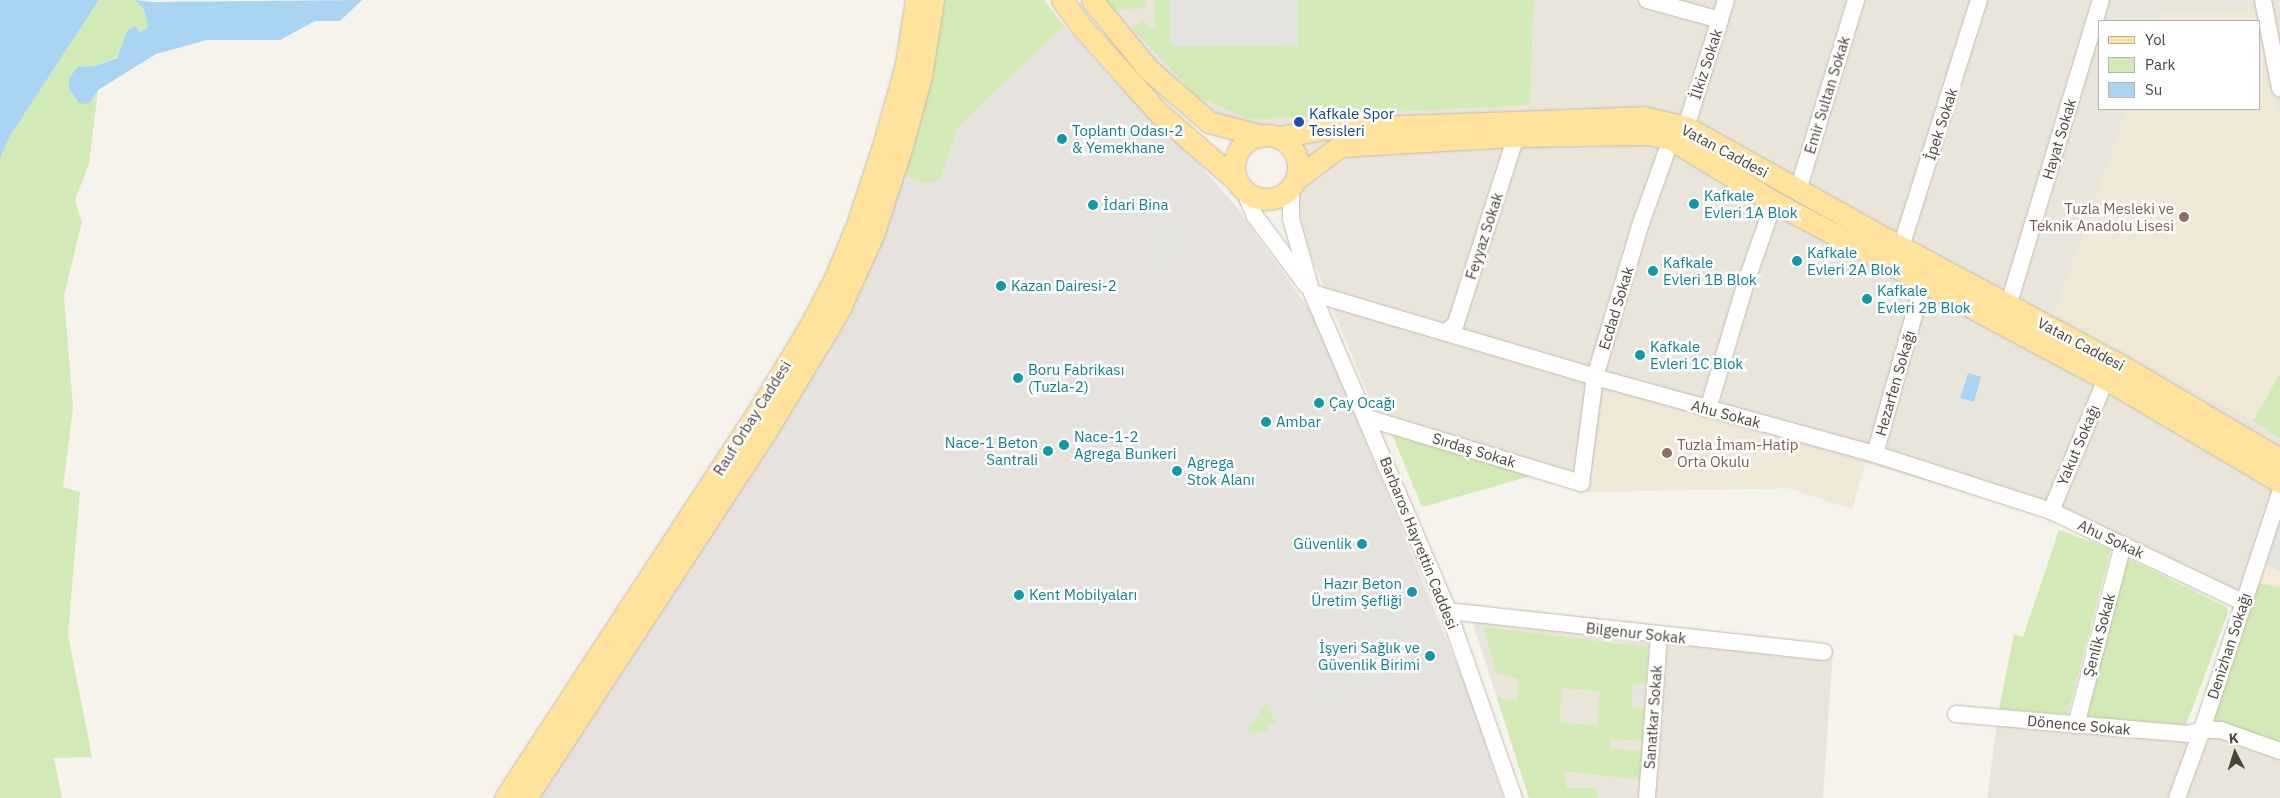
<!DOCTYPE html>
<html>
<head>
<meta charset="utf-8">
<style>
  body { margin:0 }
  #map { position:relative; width:2280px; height:798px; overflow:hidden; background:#f6f3ec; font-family:"IBM Plex Sans",sans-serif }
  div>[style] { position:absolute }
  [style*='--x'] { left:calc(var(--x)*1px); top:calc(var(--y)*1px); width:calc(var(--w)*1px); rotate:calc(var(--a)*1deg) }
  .residential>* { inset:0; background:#eae5da }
  .commercial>* { inset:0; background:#f7ead8 }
  .industrial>* { inset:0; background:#e6e2dd }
  .education>* { inset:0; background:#efe8d6 }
  .green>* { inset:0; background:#d2eab5 }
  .parking>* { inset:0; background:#e5e3e0 }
  .water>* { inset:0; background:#a9d4f2 }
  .roads { filter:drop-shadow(0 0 1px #c2bbae) drop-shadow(0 0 1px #c2bbae) }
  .minor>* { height:16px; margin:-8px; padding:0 8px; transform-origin:8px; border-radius:8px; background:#fff }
  .major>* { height:21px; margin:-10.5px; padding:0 10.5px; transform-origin:10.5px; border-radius:10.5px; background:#ffe39c }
  .major>.ring { margin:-10.5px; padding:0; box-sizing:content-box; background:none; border:21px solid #ffe39c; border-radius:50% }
  .dots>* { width:14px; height:14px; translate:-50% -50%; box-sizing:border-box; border:2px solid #fff; border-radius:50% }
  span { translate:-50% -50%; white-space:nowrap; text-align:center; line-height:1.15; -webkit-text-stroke:5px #fff; paint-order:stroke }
  .street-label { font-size:15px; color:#4b4439 }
  .transit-label { font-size:15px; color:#164399 }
  .left { translate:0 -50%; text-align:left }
  .culture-label { font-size:15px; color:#0d838f }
  .right { translate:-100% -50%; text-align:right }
  .education-label { font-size:15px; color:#785e54 }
  .legend { position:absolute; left:2098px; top:20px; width:162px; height:90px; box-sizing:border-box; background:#fff; border:1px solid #b7b4b0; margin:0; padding:6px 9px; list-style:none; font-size:15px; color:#4b4439 }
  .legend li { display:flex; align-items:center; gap:10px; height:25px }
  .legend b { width:25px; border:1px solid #b7b4b0 }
  .north { position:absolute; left:2210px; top:728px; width:50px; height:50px; -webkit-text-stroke:4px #fff; paint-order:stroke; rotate:355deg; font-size:14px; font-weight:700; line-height:20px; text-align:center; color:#4b4439 }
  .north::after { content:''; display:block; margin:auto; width:18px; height:22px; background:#4b4439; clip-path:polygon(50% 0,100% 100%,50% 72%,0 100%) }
</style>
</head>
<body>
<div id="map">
  <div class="residential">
    <i style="clip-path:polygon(evenodd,1097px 0,2280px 0,2280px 798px,1987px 798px,1997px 723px,2204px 741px,2239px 604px,2034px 512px,1865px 463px,1852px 509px,1788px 488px,1590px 492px,1383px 431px,1306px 244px,1297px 196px,1307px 185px,1305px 162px,1301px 148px,1282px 128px,1249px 127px,1197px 106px,1097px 0,2099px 21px,2259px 21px,2259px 109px,2099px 109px,2099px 21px)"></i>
    <i style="clip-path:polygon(1467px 605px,1833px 648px,1823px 798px,1529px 798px)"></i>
  </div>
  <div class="commercial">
    <i style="clip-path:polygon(2280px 515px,2280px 587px,2256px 583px)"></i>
  </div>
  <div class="industrial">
    <i style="clip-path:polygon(944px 0,1044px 0,1064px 26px,1150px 119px,1188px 151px,1237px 208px,1316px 319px,1472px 702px,1503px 798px,540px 798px,849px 318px,903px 175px,925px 99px,938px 42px)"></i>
  </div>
  <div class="education">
    <i style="clip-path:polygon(2256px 11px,2259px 21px,2157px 21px,2160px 14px)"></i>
    <i style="clip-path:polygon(2259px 22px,2280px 118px,2280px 374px,2253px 421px,2054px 315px,2127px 109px,2259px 109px)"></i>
    <i style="clip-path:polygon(1603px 389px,1865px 463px,1852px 509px,1788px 488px,1590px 492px)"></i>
  </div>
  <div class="green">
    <i style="clip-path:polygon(99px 0,135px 0,144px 9px,148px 27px,140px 32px,135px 25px,127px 31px,117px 57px,95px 66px,79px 67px,90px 103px,98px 90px,89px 164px,75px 200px,82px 222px,64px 296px,73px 408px,63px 487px,80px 492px,68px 635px,92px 757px,54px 758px,62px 798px,0 798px,0 159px,10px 136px)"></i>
    <i style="clip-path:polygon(944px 0,1044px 0,1064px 26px,958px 126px,940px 180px,926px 183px,903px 175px,925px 99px,938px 42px)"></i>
    <i style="clip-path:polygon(1100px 0,1146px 0,1146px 8px,1108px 10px)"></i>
    <i style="clip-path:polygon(1154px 0,1536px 0,1533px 12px,1530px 105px,1249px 119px,1196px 96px,1132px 28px,1141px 20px,1155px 29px)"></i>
    <i style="clip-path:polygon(2280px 374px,2280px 438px,2253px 421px)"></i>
    <i style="clip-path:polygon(1392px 434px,1534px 475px,1422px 507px)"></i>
    <i style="clip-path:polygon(2059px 530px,2111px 549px,2068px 714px,1999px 709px,2014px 634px,2023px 637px)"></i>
    <i style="clip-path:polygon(2131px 560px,2227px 607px,2228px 613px,2186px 725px,2087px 717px,2124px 562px)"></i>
    <i style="clip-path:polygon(2256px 583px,2280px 587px,2280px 743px,2212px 720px)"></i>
    <i style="clip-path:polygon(evenodd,1483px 627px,1648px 647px,1646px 684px,1633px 683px,1631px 707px,1644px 708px,1643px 741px,1611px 739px,1610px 748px,1643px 752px,1642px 780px,1563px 771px,1567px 788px,1597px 788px,1597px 798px,1529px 798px,1497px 697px,1517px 701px,1518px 678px,1497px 674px,1483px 627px,1562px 688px,1600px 691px,1597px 726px,1559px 722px,1562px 688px)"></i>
    <i style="clip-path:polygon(1266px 702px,1276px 724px,1269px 725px,1266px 731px,1246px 733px)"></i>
  </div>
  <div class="parking">
    <i style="clip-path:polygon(1170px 0,1297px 0,1298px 45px,1171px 46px)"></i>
    <i style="clip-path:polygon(1162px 187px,1168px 191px,1186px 250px,1148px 281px,1139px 276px,1154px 241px,1149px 230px,1125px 214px,1143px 191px)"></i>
    <i style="clip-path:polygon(2280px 515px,2280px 570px,2279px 571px,2263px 563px)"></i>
    <i style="clip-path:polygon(1400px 588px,1418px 673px,1365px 684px,1367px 694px,1302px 708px,1299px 695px,1342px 685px,1337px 660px,1379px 651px,1367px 595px)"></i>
  </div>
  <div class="water">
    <i style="clip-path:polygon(0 0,99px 0,10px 136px,0 159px)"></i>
    <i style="clip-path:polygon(135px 0,153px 2px,362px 0,340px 21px,315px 21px,280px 40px,207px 40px,156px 54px,98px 90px,90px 103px,80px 104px,69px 89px,69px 78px,78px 67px,95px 66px,117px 58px,127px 31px,135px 25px,140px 32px,148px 27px,144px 9px)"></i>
    <i style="clip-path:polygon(1968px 373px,1981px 377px,1974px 402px,1960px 398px)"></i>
  </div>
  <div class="roads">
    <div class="minor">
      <i style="--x:1647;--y:0;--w:76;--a:15.3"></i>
      <i style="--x:2263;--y:0;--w:90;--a:79.1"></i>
      <i style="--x:1686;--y:127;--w:133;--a:-72.5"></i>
      <i style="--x:1291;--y:187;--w:32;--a:90"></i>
      <i style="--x:1291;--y:219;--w:77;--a:74.2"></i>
      <i style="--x:1312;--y:293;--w:346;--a:66.8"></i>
      <i style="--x:1448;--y:611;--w:198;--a:70.6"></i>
      <i style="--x:1244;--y:190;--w:28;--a:67"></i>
      <i style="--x:1255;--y:216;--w:86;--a:53.5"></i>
      <i style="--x:1798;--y:190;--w:199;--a:-73"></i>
      <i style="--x:1901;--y:247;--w:259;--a:-72.5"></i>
      <i style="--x:1312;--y:293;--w:295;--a:16.5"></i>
      <i style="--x:1595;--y:377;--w:290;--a:15.4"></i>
      <i style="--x:1875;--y:454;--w:185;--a:17.9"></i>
      <i style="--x:2051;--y:511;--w:212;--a:25.4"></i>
      <i style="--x:2008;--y:306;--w:320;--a:-73.1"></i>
      <i style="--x:1447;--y:332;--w:13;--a:-45"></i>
      <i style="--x:1456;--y:323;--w:196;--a:-72.2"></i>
      <i style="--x:1708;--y:409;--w:133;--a:-73.3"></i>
      <i style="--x:1746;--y:282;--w:85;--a:-70.7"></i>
      <i style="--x:1367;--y:418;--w:224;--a:16.9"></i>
      <i style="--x:1581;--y:483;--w:107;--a:-82.5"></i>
      <i style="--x:1595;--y:377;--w:161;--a:-73.4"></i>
      <i style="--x:1641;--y:223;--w:89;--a:-70.3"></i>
      <i style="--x:1875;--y:454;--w:178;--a:-74.3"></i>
      <i style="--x:2051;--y:511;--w:143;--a:-67.4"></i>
      <i style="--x:1448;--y:611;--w:378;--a:6.2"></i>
      <i style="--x:1956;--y:714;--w:234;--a:4.9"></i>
      <i style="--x:2189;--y:734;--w:14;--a:-17"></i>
      <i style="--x:2202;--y:730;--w:19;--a:0"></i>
      <i style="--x:2221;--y:730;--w:63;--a:19.6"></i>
      <i style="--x:2076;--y:725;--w:186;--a:-75.4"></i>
      <i style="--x:1647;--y:798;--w:163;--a:-85.8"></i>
      <i style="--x:2177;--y:798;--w:72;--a:-69.8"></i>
      <i style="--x:2202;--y:730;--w:250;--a:-71.8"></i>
    </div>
    <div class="major">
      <i style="--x:1062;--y:0;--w:31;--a:54"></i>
      <i style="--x:1080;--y:25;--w:118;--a:48.1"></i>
      <i style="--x:1159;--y:113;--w:103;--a:41.1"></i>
      <i style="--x:1092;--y:0;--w:89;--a:50.9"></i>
      <i style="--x:1148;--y:69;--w:81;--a:41"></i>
      <i style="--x:1209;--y:122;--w:52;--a:14.6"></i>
      <i class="ring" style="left:1234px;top:135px;width:43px;height:43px"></i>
      <i style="--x:1279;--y:137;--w:44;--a:-10.5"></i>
      <i style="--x:1322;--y:129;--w:321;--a:-2.1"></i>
      <i style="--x:1643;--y:117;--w:44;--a:13.1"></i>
      <i style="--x:1686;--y:127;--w:246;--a:29.2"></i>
      <i style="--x:1901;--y:247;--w:243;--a:28.3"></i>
      <i style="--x:2115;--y:362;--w:191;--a:30.5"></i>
      <i style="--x:1296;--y:179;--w:55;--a:-36.9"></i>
      <i style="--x:1340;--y:146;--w:176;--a:-3.3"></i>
      <i style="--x:1516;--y:136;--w:132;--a:-0.9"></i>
      <i style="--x:1648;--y:134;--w:24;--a:12"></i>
      <i style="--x:1671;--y:139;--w:121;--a:31.5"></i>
      <i style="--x:1774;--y:202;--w:376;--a:28.1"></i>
      <i style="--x:2106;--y:379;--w:202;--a:30.6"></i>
      <i style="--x:505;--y:798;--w:473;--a:-56.8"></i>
      <i style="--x:764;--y:402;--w:89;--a:-58.8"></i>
      <i style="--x:810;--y:326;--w:54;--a:-62.5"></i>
      <i style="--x:835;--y:278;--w:57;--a:-67.5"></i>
      <i style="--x:857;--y:225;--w:86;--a:-71.8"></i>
      <i style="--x:884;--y:143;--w:82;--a:-74.4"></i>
      <i style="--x:906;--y:64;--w:65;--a:-81.1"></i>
      <i style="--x:526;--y:798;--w:433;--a:-56.8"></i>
      <i style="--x:763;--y:436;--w:145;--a:-58.8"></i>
      <i style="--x:838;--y:312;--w:85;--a:-65.6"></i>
      <i style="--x:873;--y:235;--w:90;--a:-72"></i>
      <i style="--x:901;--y:149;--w:76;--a:-74.7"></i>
      <i style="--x:921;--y:76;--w:77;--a:-81"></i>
    </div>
  </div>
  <div class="dots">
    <i style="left:1299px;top:122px;background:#1a4fb4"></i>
    <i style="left:1062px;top:139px;background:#0f9aa8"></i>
    <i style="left:1694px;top:204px;background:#0f9aa8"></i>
    <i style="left:1093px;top:205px;background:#0f9aa8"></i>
    <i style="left:2184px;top:217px;background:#8d6e63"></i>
    <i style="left:1797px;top:261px;background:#0f9aa8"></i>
    <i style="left:1653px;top:271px;background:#0f9aa8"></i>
    <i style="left:1001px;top:286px;background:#0f9aa8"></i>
    <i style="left:1867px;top:299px;background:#0f9aa8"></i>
    <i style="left:1640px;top:355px;background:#0f9aa8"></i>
    <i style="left:1018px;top:378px;background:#0f9aa8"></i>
    <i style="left:1319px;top:403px;background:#0f9aa8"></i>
    <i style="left:1266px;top:422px;background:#0f9aa8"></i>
    <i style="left:1064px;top:445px;background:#0f9aa8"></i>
    <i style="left:1048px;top:451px;background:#0f9aa8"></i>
    <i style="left:1667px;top:453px;background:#8d6e63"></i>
    <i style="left:1177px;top:471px;background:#0f9aa8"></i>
    <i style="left:1362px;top:544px;background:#0f9aa8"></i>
    <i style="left:1412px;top:592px;background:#0f9aa8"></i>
    <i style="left:1019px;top:595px;background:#0f9aa8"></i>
    <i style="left:1430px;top:656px;background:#0f9aa8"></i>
  </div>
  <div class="street-label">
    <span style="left:1706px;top:64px;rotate:-72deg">İlkiz Sokak</span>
    <span style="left:1827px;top:95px;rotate:-73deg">Emir Sultan Sokak</span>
    <span style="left:1941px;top:124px;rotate:-72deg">İpek Sokak</span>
    <span style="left:2059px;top:139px;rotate:-73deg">Hayat Sokak</span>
    <span style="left:1725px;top:151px;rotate:28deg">Vatan Caddesi</span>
    <span style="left:1484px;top:236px;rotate:-72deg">Feyyaz Sokak</span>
    <span style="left:1616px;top:308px;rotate:-73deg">Ecdad Sokak</span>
    <span style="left:2081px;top:344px;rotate:28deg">Vatan Caddesi</span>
    <span style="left:1895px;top:383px;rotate:-74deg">Hezarfen Sokağı</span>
    <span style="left:1726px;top:414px;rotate:15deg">Ahu Sokak</span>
    <span style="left:752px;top:418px;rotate:-58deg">Rauf Orbay Caddesi</span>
    <span style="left:2078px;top:445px;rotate:-67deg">Yakut Sokağı</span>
    <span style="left:1474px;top:450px;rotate:17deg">Sırdaş Sokak</span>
    <span style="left:2111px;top:539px;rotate:25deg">Ahu Sokak</span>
    <span style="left:1419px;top:543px;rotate:68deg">Barbaros Hayrettin Caddesi</span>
    <span style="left:1636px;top:633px;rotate:6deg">Bilgenur Sokak</span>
    <span style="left:2099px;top:635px;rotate:-75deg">Şenlik Sokak</span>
    <span style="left:2229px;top:646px;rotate:-72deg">Denizhan Sokağı</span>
    <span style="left:1653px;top:717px;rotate:-86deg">Sanatkar Sokak</span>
    <span style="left:2079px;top:725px;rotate:5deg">Dönence Sokak</span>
  </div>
  <div class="transit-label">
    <span class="left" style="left:1309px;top:122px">Kafkale Spor<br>Tesisleri</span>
  </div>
  <div class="culture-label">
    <span class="left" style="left:1072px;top:139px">Toplantı Odası-2<br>&amp; Yemekhane</span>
    <span class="left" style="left:1704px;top:204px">Kafkale<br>Evleri 1A Blok</span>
    <span class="left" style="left:1103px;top:205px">İdari Bina</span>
    <span class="left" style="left:1807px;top:261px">Kafkale<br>Evleri 2A Blok</span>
    <span class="left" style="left:1663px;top:271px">Kafkale<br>Evleri 1B Blok</span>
    <span class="left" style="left:1011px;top:286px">Kazan Dairesi-2</span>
    <span class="left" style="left:1877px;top:299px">Kafkale<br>Evleri 2B Blok</span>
    <span class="left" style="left:1650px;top:355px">Kafkale<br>Evleri 1C Blok</span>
    <span class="left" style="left:1028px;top:378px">Boru Fabrikası<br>(Tuzla-2)</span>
    <span class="left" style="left:1329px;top:403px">Çay Ocağı</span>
    <span class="left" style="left:1276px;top:422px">Ambar</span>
    <span class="left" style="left:1074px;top:445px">Nace-1-2<br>Agrega Bunkeri</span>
    <span class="right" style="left:1038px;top:451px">Nace-1 Beton<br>Santrali</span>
    <span class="left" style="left:1187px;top:471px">Agrega<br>Stok Alanı</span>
    <span class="right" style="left:1352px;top:544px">Güvenlik</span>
    <span class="right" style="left:1402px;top:592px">Hazır Beton<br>Üretim Şefliği</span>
    <span class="left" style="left:1029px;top:595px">Kent Mobilyaları</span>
    <span class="right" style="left:1420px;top:656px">İşyeri Sağlık ve<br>Güvenlik Birimi</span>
  </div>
  <div class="education-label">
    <span class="right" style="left:2174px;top:217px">Tuzla Mesleki ve<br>Teknik Anadolu Lisesi</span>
    <span class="left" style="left:1677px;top:453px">Tuzla İmam-Hatip<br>Orta Okulu</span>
  </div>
  <ul class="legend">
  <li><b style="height:6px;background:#ffe39c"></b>Yol</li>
  <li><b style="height:14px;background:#d2eab5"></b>Park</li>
  <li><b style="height:14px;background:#a9d4f2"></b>Su</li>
  </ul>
  <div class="north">K</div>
</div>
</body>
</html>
